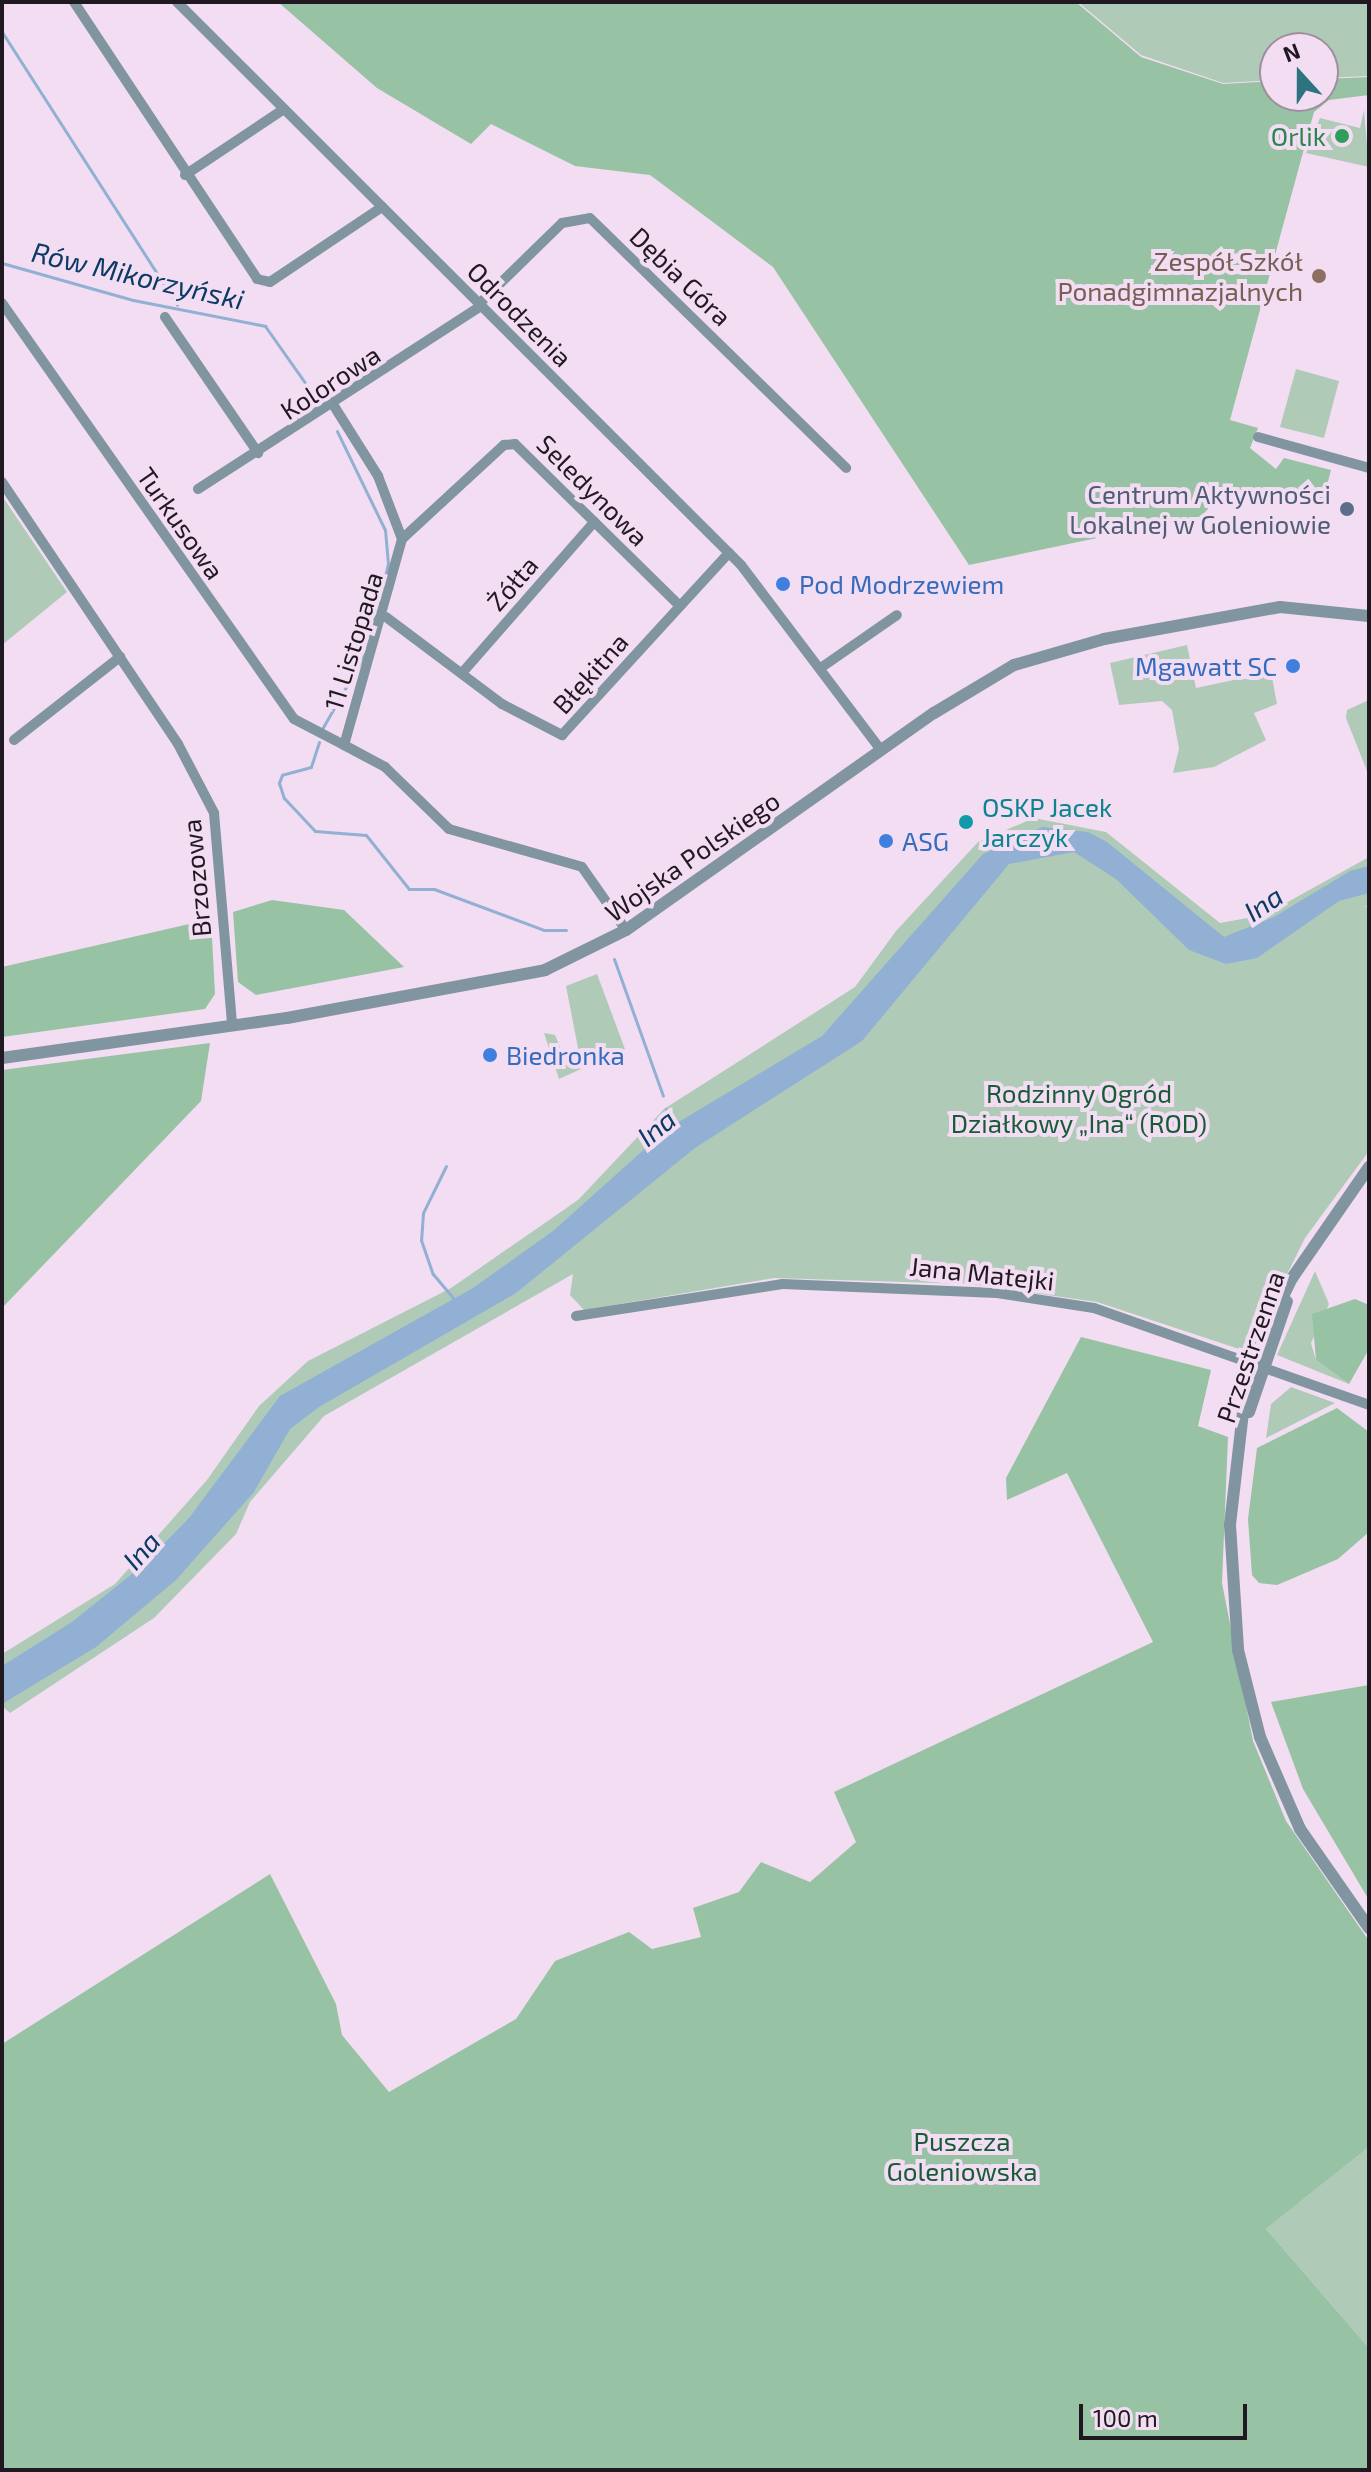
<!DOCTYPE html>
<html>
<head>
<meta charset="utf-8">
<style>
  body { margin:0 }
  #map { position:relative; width:1371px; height:2472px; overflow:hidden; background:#f3ddf2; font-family:"Exo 2",sans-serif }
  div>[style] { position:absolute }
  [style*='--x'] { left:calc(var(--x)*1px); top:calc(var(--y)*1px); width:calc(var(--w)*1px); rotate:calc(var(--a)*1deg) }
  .green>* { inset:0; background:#afcbb8 }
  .forest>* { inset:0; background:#97c2a4 }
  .water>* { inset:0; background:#91b0d3 }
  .stream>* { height:3px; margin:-1.5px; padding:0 1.5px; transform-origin:1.5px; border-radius:1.5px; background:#91b0d3 }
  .minor>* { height:10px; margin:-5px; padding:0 5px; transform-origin:5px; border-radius:5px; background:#8195a0 }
  .tertiary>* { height:12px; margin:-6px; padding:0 6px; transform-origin:6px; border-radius:6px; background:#8195a0 }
  .dots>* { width:22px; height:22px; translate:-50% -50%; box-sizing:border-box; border:4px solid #f3ddf2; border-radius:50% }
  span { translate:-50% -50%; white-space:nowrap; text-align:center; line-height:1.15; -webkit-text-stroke:8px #f3ddf2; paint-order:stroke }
  .leisure-label { font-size:26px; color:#27864d }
  .right { translate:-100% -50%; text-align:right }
  .education-label { font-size:26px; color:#785e54 }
  .street-label { font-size:26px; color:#211921 }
  .service-label { font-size:26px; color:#4e5e75 }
  .shop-label { font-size:26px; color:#366cbe }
  .left { translate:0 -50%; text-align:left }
  .culture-label { font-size:26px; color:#0d838f }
  .park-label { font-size:26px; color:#185c37 }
  .water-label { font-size:28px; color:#0c3a66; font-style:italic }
  .frame { position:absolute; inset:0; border:4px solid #211921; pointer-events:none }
  .north { position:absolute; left:1259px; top:32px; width:80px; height:80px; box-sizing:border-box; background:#f3ddf2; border:2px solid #9f8f9e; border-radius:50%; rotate:339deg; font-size:22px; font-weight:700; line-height:32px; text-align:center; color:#211921 }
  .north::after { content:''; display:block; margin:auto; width:28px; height:36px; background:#2d7480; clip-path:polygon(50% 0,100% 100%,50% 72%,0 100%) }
  .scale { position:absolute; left:1079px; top:2404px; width:168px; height:36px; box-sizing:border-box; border:4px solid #211921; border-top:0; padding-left:10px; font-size:24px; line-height:28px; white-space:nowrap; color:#211921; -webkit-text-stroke:6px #f3ddf2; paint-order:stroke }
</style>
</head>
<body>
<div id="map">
  <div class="green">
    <i style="clip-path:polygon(1078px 2px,1369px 2px,1369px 76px,1323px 78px,1323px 48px,1275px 48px,1275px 80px,1223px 83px,1141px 55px)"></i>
    <i style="clip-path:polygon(1364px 110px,1369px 167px,1306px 153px,1320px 118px,1360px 128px)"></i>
    <i style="clip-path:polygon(1296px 369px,1339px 381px,1324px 438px,1280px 427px)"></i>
    <i style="clip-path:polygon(2px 496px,67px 592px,2px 645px)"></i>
    <i style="clip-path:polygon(1187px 645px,1196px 688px,1271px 672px,1277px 704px,1254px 713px,1266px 740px,1214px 767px,1173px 773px,1179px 749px,1172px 710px,1162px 701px,1119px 705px,1110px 663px)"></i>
    <i style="clip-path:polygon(1369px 700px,1369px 776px,1346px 718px,1347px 710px)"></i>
    <i style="clip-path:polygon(1034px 818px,1106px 832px,1220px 923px,1264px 915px,1369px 857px,1369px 906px,1362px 907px,1369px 907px,1369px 1151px,1305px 1238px,1252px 1345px,1242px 1350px,1097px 1302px,970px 1284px,774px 1278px,584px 1310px,570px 1295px,573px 1274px,324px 1416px,250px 1502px,236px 1534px,154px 1618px,10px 1713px,2px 1706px,2px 1654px,115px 1584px,207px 1480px,259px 1406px,308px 1361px,451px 1288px,578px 1200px,664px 1109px,855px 987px,896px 931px,978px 842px)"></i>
    <i style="clip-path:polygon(597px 974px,625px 1049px,559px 1079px,544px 1033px,555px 1035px,563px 1054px,578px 1048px,566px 986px)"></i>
    <i style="clip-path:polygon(1315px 1271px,1329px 1304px,1311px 1343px,1316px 1360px,1349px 1384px,1277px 1355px)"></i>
    <i style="clip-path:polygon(1291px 1387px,1335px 1403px,1266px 1438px,1271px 1404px)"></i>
    <i style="clip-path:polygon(1369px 2147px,1369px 2348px,1266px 2229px)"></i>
  </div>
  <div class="forest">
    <i style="clip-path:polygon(278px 2px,1076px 2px,1141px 57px,1223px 84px,1275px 81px,1275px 96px,1323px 96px,1323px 79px,1369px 77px,1369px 95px,1329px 100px,1314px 112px,1230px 420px,1258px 428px,1250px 448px,1276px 469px,1284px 458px,1331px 470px,1322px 504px,1264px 492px,1211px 505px,1202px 516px,969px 565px,773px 267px,650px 175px,575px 166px,491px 124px,471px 144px,377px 88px)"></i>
    <i style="clip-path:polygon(272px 900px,344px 910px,404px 967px,256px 995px,238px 982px,233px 912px)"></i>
    <i style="clip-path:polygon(211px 919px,215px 994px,205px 1009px,2px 1037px,2px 967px)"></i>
    <i style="clip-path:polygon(210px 1043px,201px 1101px,2px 1308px,2px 1070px)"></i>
    <i style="clip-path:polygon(1355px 1299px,1369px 1305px,1369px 1349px,1349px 1384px,1316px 1360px,1312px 1314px)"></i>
    <i style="clip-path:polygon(1081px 1337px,1211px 1370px,1198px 1426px,1228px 1437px,1222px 1583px,1253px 1741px,1286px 1821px,1369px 1941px,1369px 2147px,1266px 2229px,1369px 2348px,1369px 2470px,2px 2470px,2px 2044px,270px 1874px,336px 2004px,342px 2035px,389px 2092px,516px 2019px,555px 1961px,629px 1932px,652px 1949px,701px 1937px,693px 1908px,739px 1892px,761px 1862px,810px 1882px,856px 1842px,834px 1792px,1153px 1642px,1067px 1473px,1007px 1500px,1006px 1478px)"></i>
    <i style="clip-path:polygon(1337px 1408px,1369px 1432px,1369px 1532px,1338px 1559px,1277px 1585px,1259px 1583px,1252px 1575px,1248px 1519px,1257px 1448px)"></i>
    <i style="clip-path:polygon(1369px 1685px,1369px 1900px,1303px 1789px,1271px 1702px)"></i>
  </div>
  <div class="water">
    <i style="clip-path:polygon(1042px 827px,1088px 832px,1107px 842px,1224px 937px,1274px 917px,1350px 871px,1369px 866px,1369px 893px,1339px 901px,1257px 958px,1226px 964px,1189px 950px,1116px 879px,1074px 852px,1009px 864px,862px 1041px,695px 1148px,516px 1293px,319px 1407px,290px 1429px,254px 1492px,176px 1580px,96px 1647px,2px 1704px,2px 1666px,72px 1622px,143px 1565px,189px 1518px,280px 1396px,473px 1288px,553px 1231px,667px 1129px,822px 1036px,983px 854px)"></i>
  </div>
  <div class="stream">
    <i style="--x:2;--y:32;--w:324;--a:57.3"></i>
    <i style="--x:2;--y:263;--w:136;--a:15.8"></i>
    <i style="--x:133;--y:300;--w:135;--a:11.1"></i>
    <i style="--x:265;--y:326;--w:95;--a:54.8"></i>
    <i style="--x:322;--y:729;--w:89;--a:-60.3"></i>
    <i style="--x:366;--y:652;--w:91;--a:-76"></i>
    <i style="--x:388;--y:564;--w:34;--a:-95"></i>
    <i style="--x:385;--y:530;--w:110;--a:-115.9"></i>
    <i style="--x:319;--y:742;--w:26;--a:108"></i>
    <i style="--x:311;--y:767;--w:30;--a:165"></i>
    <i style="--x:282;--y:775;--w:9;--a:111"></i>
    <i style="--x:279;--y:783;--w:16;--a:72"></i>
    <i style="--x:284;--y:798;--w:45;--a:46.8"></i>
    <i style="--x:315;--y:831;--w:51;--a:4.5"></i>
    <i style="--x:366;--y:835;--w:69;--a:51.5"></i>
    <i style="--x:409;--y:889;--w:25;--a:0"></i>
    <i style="--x:434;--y:889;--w:117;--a:20.4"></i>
    <i style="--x:544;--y:930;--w:22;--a:0"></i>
    <i style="--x:614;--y:959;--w:145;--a:70.3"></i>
    <i style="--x:666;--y:1109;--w:21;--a:61"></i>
    <i style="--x:446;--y:1166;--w:52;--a:116.1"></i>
    <i style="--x:423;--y:1213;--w:27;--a:94"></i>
    <i style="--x:421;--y:1240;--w:36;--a:71"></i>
    <i style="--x:433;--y:1274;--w:33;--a:50"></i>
  </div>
  <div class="minor">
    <i style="--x:74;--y:2;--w:332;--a:56.5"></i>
    <i style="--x:257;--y:279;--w:13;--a:13"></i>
    <i style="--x:270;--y:282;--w:135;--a:-33.8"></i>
    <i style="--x:177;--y:2;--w:797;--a:44.95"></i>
    <i style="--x:741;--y:565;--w:232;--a:52.9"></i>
    <i style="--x:185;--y:175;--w:119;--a:-33.7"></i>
    <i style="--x:2;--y:303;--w:508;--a:54.93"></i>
    <i style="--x:294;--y:719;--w:56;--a:27.5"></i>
    <i style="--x:479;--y:304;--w:116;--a:-44.3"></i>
    <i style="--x:562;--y:223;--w:28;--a:-10"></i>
    <i style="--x:590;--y:218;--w:358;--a:44.3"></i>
    <i style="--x:165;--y:317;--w:165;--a:55.6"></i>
    <i style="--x:334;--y:406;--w:83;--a:57.8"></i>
    <i style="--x:378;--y:476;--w:67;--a:69.1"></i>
    <i style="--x:402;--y:539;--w:214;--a:105.7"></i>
    <i style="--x:344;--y:745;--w:47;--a:28.2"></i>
    <i style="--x:385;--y:767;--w:89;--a:44.1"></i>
    <i style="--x:449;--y:829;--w:138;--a:15.9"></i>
    <i style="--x:582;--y:867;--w:77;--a:55.1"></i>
    <i style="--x:1258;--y:437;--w:115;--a:15.6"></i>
    <i style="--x:2;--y:482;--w:316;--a:56.1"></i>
    <i style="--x:178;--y:744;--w:78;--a:62.4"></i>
    <i style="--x:214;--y:813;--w:213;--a:85.1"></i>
    <i style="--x:198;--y:489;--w:337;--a:-32.9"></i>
    <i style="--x:402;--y:539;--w:139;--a:-42.7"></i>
    <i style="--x:504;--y:445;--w:11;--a:-5"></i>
    <i style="--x:515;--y:444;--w:231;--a:44.5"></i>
    <i style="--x:386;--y:617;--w:145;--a:36.9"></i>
    <i style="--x:502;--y:704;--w:68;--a:27.3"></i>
    <i style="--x:562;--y:735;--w:247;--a:-47.5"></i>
    <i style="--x:822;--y:667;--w:91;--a:-34.7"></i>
    <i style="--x:462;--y:673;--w:201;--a:-48.8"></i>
    <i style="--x:14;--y:740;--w:135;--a:-38.1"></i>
    <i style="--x:576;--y:1316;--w:209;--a:-8.8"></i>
    <i style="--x:783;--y:1284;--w:214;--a:2.4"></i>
    <i style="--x:997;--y:1293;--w:98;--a:8.8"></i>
    <i style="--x:1094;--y:1308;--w:292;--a:19.4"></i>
  </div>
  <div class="tertiary">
    <i style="--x:2;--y:1058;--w:288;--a:-8"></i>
    <i style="--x:287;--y:1018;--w:262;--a:-10.5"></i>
    <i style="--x:545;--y:970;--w:90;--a:-26.3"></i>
    <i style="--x:626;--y:930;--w:377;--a:-35.2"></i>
    <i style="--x:934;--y:713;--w:93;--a:-31"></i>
    <i style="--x:1014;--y:665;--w:94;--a:-16.1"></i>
    <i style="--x:1104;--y:639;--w:179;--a:-10.3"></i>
    <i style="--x:1280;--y:607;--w:89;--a:5.8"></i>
    <i style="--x:1369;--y:1167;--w:135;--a:124.7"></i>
    <i style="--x:1292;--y:1278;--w:67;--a:115.8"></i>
    <i style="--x:1263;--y:1338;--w:60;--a:107.5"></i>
    <i style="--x:1245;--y:1395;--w:131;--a:96.6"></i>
    <i style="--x:1230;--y:1525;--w:125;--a:86.3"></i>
    <i style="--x:1238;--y:1650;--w:90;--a:75.8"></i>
    <i style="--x:1260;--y:1737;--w:100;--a:66.5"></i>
    <i style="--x:1300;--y:1829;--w:121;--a:55.1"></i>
    <i style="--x:1249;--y:1412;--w:117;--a:-71.1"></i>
  </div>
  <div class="dots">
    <i style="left:1342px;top:136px;background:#2e9e5b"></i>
    <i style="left:1319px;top:276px;background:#8d6e63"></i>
    <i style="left:1347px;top:509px;background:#5c6f8a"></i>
    <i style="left:783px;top:584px;background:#3f7fe0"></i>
    <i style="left:1293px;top:666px;background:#3f7fe0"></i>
    <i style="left:966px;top:822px;background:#0f9aa8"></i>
    <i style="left:886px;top:841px;background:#3f7fe0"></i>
    <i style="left:490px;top:1055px;background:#3f7fe0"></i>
  </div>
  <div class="leisure-label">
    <span class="right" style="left:1326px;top:136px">Orlik</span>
  </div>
  <div class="education-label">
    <span class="right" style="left:1303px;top:276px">Zespół Szkół<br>Ponadgimnazjalnych</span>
  </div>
  <div class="street-label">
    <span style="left:681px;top:276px;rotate:44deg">Dębia Góra</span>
    <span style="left:520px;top:314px;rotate:45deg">Odrodzenia</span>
    <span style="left:330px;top:382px;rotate:-33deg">Kolorowa</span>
    <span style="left:593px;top:490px;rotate:45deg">Seledynowa</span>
    <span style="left:181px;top:523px;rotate:55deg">Turkusowa</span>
    <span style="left:512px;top:583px;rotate:-49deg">Żółta</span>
    <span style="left:353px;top:641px;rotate:-73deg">11 Listopada</span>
    <span style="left:590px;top:673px;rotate:-48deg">Błękitna</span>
    <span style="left:692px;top:856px;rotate:-35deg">Wojska Polskiego</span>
    <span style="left:196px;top:878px;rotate:-95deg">Brzozowa</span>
    <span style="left:982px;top:1273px;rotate:6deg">Jana Matejki</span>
    <span style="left:1250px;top:1347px;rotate:-71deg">Przestrzenna</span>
  </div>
  <div class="service-label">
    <span class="right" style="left:1331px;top:509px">Centrum Aktywności<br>Lokalnej w Goleniowie</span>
  </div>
  <div class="shop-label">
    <span class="left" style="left:799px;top:584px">Pod Modrzewiem</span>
    <span class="right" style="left:1277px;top:666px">Mgawatt SC</span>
    <span class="left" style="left:902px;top:841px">ASG</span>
    <span class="left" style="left:506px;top:1055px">Biedronka</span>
  </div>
  <div class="culture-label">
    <span class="left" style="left:982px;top:822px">OSKP Jacek<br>Jarczyk</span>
  </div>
  <div class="park-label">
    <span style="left:1079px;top:1108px">Rodzinny Ogród<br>Działkowy „Ina“ (ROD)</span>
    <span style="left:962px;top:2156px">Puszcza<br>Goleniowska</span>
  </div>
  <div class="water-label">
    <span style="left:138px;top:275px;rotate:13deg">Rów Mikorzyński</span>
    <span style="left:1263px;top:903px;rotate:-34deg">Ina</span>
    <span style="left:656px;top:1127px;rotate:-39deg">Ina</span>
    <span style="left:141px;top:1550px;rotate:-48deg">Ina</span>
  </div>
  <div class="frame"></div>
  <div class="north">N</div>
  <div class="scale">100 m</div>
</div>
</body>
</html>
